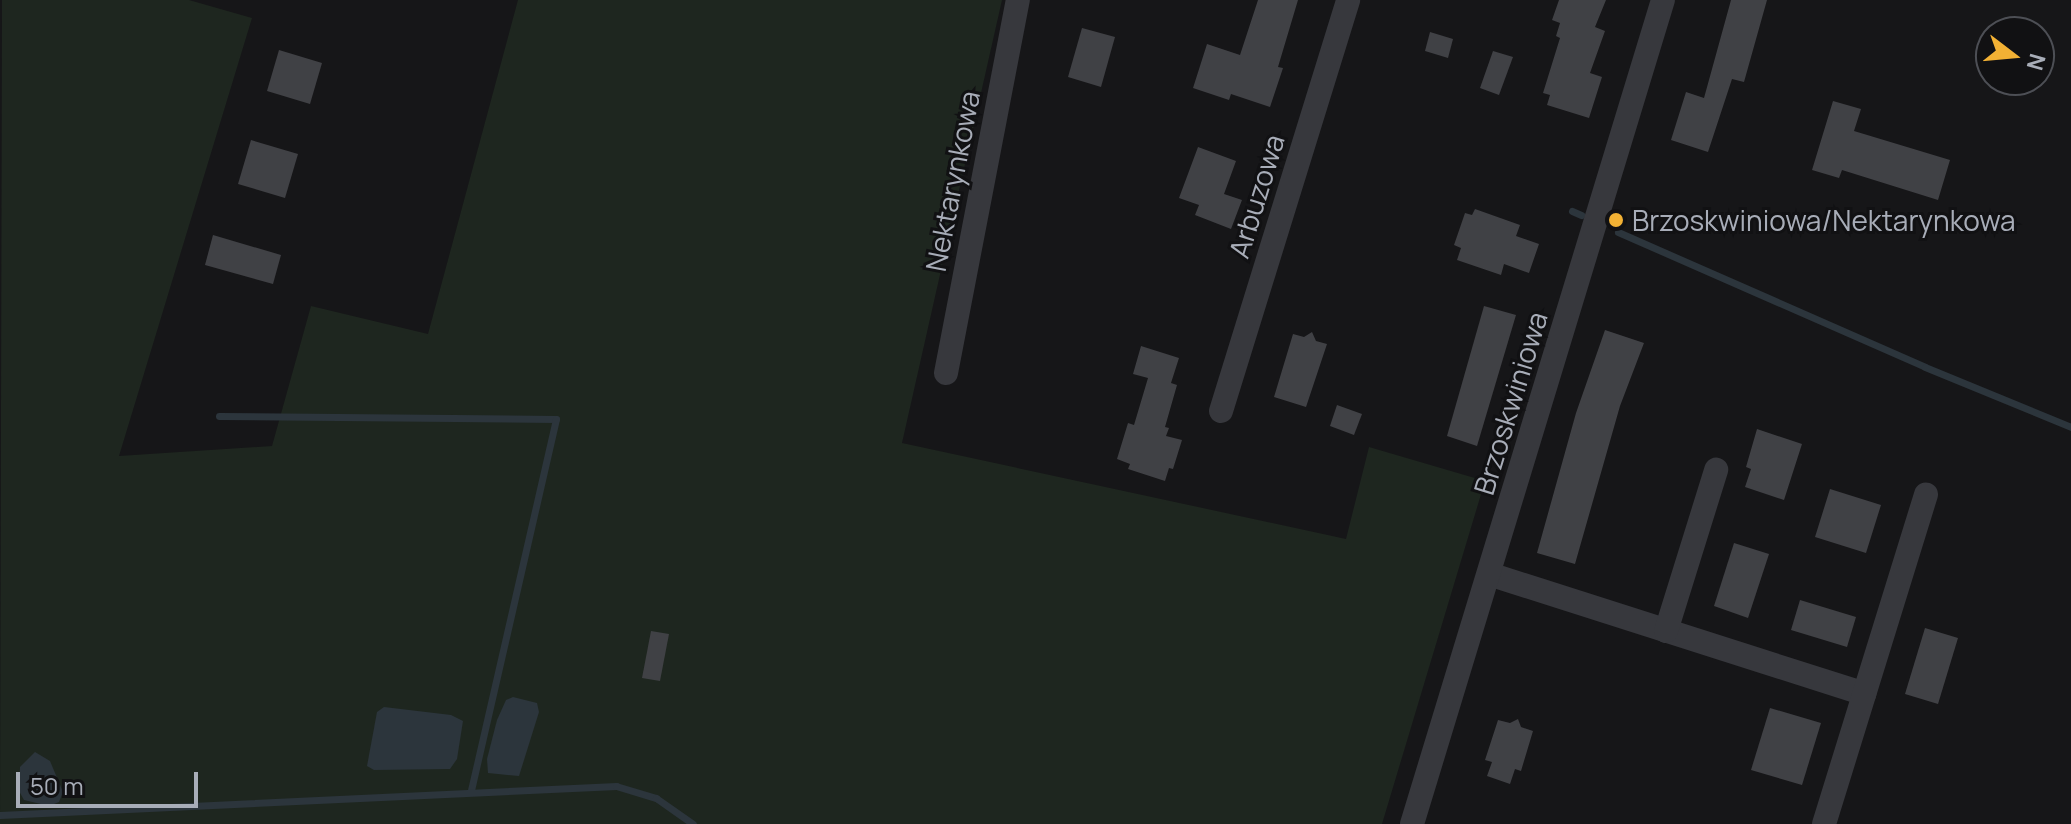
<!DOCTYPE html>
<html>
<head>
<meta charset="utf-8">
<style>
  body { margin:0 }
  #map { position:relative; width:2071px; height:824px; overflow:hidden; background:#161618; font-family:Manrope,sans-serif }
  div>[style] { position:absolute }
  [style*='--x'] { left:calc(var(--x)*1px); top:calc(var(--y)*1px); width:calc(var(--w)*1px); rotate:calc(var(--a)*1deg) }
  .green>* { inset:0; background:#1e261f }
  .water>* { inset:0; background:#2c353c }
  .stream>* { height:7px; margin:-3.5px; padding:0 3.5px; transform-origin:3.5px; border-radius:3.5px; background:#2c353c }
  .building>* { inset:0; background:#404145 }
  .minor>* { height:24px; margin:-12px; padding:0 12px; transform-origin:12px; border-radius:12px; background:#37383d }
  .dots>* { width:22px; height:22px; translate:-50% -50%; box-sizing:border-box; border:4px solid #111113; border-radius:50% }
  span { translate:-50% -50%; white-space:nowrap; text-align:center; line-height:1.15; -webkit-text-stroke:6px #111113; paint-order:stroke }
  .street-label { font-size:28px; color:#a8adb8 }
  .poi-label { font-size:28px; color:#a8adb8 }
  .left { translate:0 -50%; text-align:left }
  .north { position:absolute; left:1975px; top:16px; width:80px; height:80px; box-sizing:border-box; background:#111113; border:2px solid #4d4f55; border-radius:50%; rotate:106deg; font-size:22px; font-weight:700; line-height:32px; text-align:center; color:#a8adb8 }
  .north::after { content:''; display:block; margin:auto; width:28px; height:36px; background:#f2b134; clip-path:polygon(50% 0,100% 100%,50% 72%,0 100%) }
  .scale { position:absolute; left:16px; top:772px; width:182px; height:36px; box-sizing:border-box; border:4px solid #a8adb8; border-top:0; padding-left:10px; font-size:24px; line-height:28px; white-space:nowrap; color:#a8adb8; -webkit-text-stroke:6px #111113; paint-order:stroke }
</style>
</head>
<body>
<div id="map">
  <div class="green">
    <i style="clip-path:polygon(2px 0,189px 0,252px 18px,119px 456px,272px 446px,311px 306px,428px 334px,518px 0,1002px 0,902px 443px,1346px 539px,1369px 447px,1485px 481px,1382px 824px,0 824px)"></i>
  </div>
  <div class="water">
    <i style="clip-path:polygon(513px 697px,537px 703px,539px 712px,519px 776px,488px 773px,487px 759px,497px 720px,506px 700px)"></i>
    <i style="clip-path:polygon(384px 707px,451px 715px,463px 721px,457px 759px,450px 769px,374px 770px,367px 766px,377px 712px)"></i>
    <i style="clip-path:polygon(35px 752px,50px 761px,63px 792px,59px 802px,49px 806px,24px 800px,19px 791px,20px 767px)"></i>
  </div>
  <div class="stream">
    <i style="--x:1572;--y:211;--w:10;--a:24"></i>
    <i style="--x:1618;--y:232;--w:335;--a:23.7"></i>
    <i style="--x:1925;--y:367;--w:158;--a:22.3"></i>
    <i style="--x:219;--y:416;--w:337;--a:0.5"></i>
    <i style="--x:556;--y:419;--w:382;--a:102.9"></i>
    <i style="--x:0;--y:815;--w:617;--a:-2.7"></i>
    <i style="--x:616;--y:786;--w:42;--a:16.7"></i>
    <i style="--x:656;--y:798;--w:45;--a:35.1"></i>
  </div>
  <div class="building">
    <i style="clip-path:polygon(1258px 0,1298px 0,1278px 67px,1283px 68px,1270px 107px,1231px 94px,1229px 100px,1193px 88px,1207px 44px,1240px 55px)"></i>
    <i style="clip-path:polygon(1559px 0,1606px 0,1595px 27px,1605px 31px,1590px 73px,1602px 77px,1589px 118px,1547px 105px,1550px 95px,1543px 93px,1560px 38px,1556px 36px,1560px 23px,1552px 20px)"></i>
    <i style="clip-path:polygon(1731px 0,1767px 0,1744px 82px,1732px 79px,1708px 152px,1671px 140px,1686px 92px,1704px 98px)"></i>
    <i style="clip-path:polygon(1082px 28px,1115px 37px,1101px 87px,1068px 77px)"></i>
    <i style="clip-path:polygon(1430px 32px,1453px 39px,1448px 58px,1425px 51px)"></i>
    <i style="clip-path:polygon(279px 50px,322px 63px,310px 104px,267px 91px)"></i>
    <i style="clip-path:polygon(1493px 51px,1513px 57px,1499px 95px,1480px 88px)"></i>
    <i style="clip-path:polygon(1833px 101px,1861px 109px,1854px 131px,1950px 160px,1938px 200px,1842px 170px,1839px 178px,1812px 170px)"></i>
    <i style="clip-path:polygon(251px 140px,298px 154px,285px 198px,238px 184px)"></i>
    <i style="clip-path:polygon(1198px 147px,1236px 161px,1224px 194px,1242px 200px,1231px 229px,1195px 215px,1199px 205px,1179px 198px)"></i>
    <i style="clip-path:polygon(1475px 209px,1520px 225px,1516px 236px,1539px 244px,1529px 273px,1504px 264px,1501px 275px,1457px 260px,1461px 248px,1454px 245px,1465px 213px,1472px 215px)"></i>
    <i style="clip-path:polygon(213px 235px,281px 255px,273px 284px,205px 265px)"></i>
    <i style="clip-path:polygon(1484px 306px,1516px 315px,1477px 446px,1447px 436px)"></i>
    <i style="clip-path:polygon(1605px 330px,1644px 343px,1620px 406px,1575px 564px,1537px 553px,1576px 413px)"></i>
    <i style="clip-path:polygon(1312px 332px,1316px 341px,1327px 344px,1306px 407px,1274px 397px,1293px 334px,1304px 337px)"></i>
    <i style="clip-path:polygon(1141px 346px,1179px 358px,1171px 383px,1177px 385px,1165px 427px,1169px 428px,1166px 436px,1182px 440px,1173px 469px,1169px 468px,1165px 481px,1128px 469px,1130px 464px,1117px 459px,1128px 423px,1134px 425px,1148px 378px,1133px 374px)"></i>
    <i style="clip-path:polygon(1337px 405px,1362px 414px,1354px 435px,1330px 426px)"></i>
    <i style="clip-path:polygon(1757px 429px,1802px 444px,1784px 500px,1745px 487px,1751px 469px,1746px 467px)"></i>
    <i style="clip-path:polygon(1830px 489px,1881px 505px,1866px 553px,1815px 537px)"></i>
    <i style="clip-path:polygon(1734px 543px,1769px 554px,1748px 618px,1714px 606px)"></i>
    <i style="clip-path:polygon(1800px 600px,1856px 617px,1847px 647px,1791px 630px)"></i>
    <i style="clip-path:polygon(1925px 628px,1958px 638px,1938px 704px,1905px 694px)"></i>
    <i style="clip-path:polygon(651px 631px,669px 634px,660px 681px,642px 678px)"></i>
    <i style="clip-path:polygon(1770px 708px,1821px 723px,1802px 785px,1751px 770px)"></i>
    <i style="clip-path:polygon(1518px 719px,1521px 727px,1533px 731px,1521px 771px,1515px 769px,1510px 784px,1487px 776px,1492px 762px,1485px 760px,1498px 720px,1510px 723px)"></i>
  </div>
  <div class="minor">
    <i style="--x:946;--y:373;--w:380;--a:-79.1"></i>
    <i style="--x:1221;--y:411;--w:430;--a:-72.8"></i>
    <i style="--x:1489;--y:574;--w:394;--a:17.7"></i>
    <i style="--x:1666;--y:631;--w:169;--a:-72.7"></i>
    <i style="--x:1412;--y:824;--w:861;--a:-73.06"></i>
    <i style="--x:1824;--y:824;--w:345;--a:-72.8"></i>
  </div>
  <div class="dots">
    <i style="left:1616px;top:220px;background:#f2b134"></i>
  </div>
  <div class="street-label">
    <span style="left:952px;top:181px;rotate:-79deg">Nektarynkowa</span>
    <span style="left:1256px;top:196px;rotate:-73deg">Arbuzowa</span>
    <span style="left:1510px;top:403px;rotate:-73deg">Brzoskwiniowa</span>
  </div>
  <div class="poi-label">
    <span class="left" style="left:1632px;top:220px">Brzoskwiniowa/Nektarynkowa</span>
  </div>
  <div class="north">N</div>
  <div class="scale">50 m</div>
</div>
</body>
</html>
